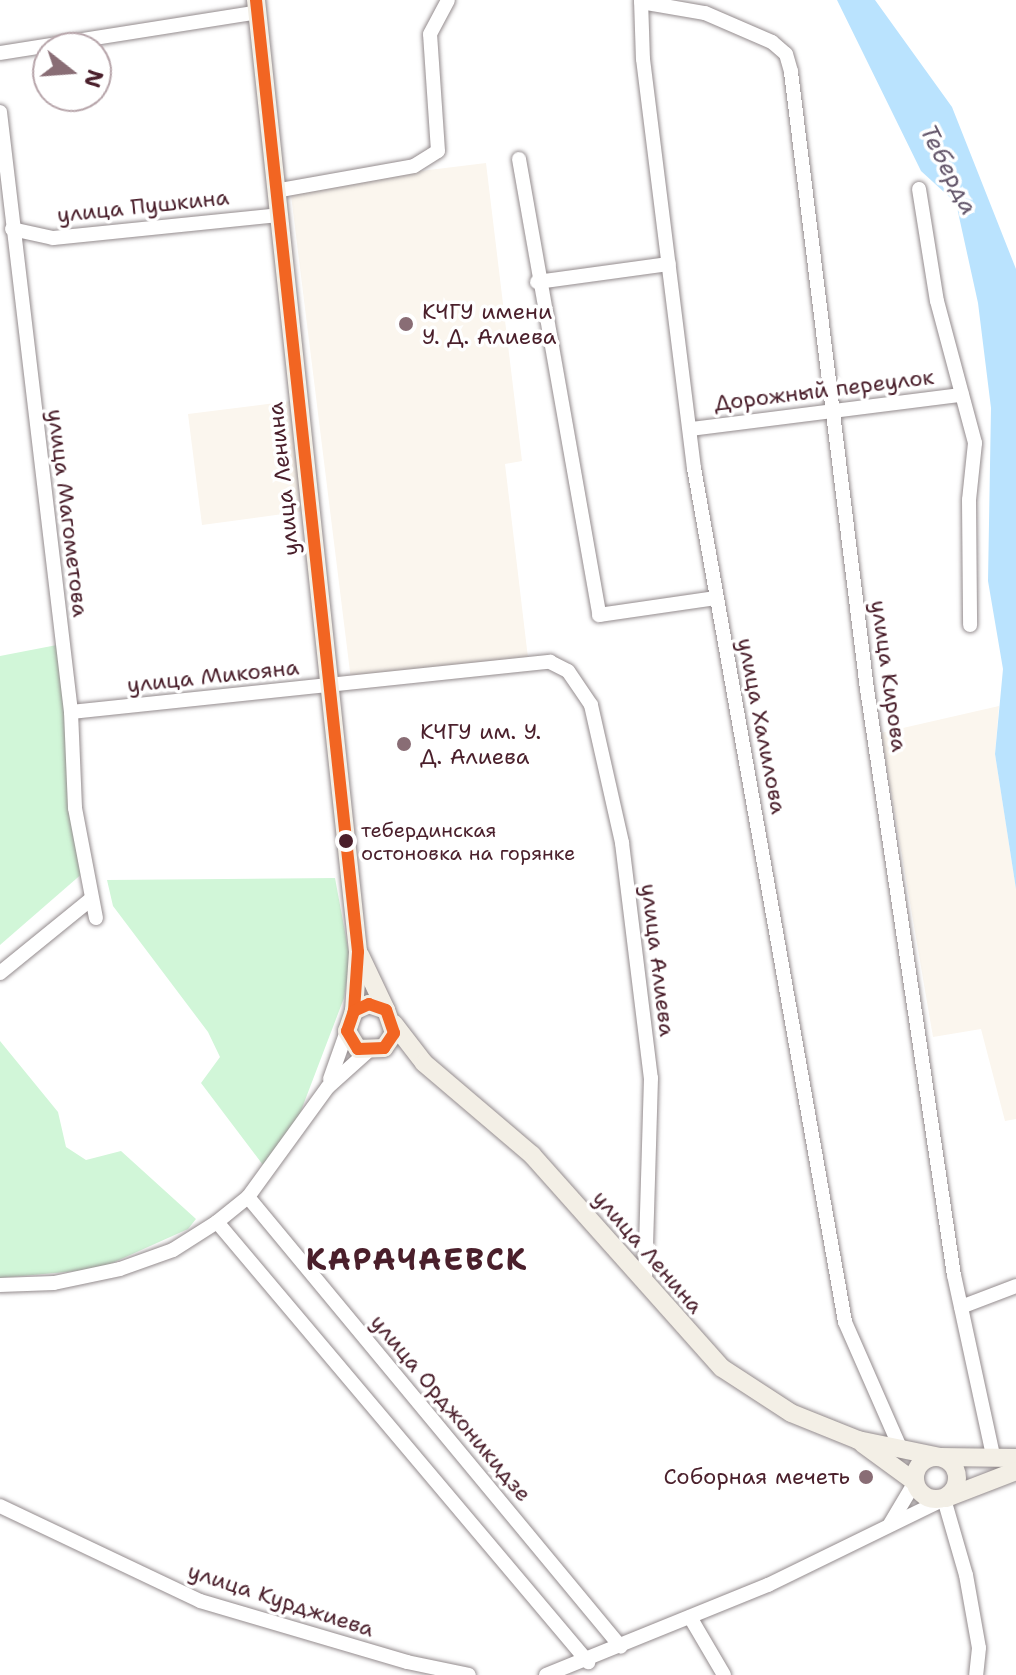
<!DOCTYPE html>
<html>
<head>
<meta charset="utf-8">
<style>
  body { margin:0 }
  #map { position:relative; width:1016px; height:1675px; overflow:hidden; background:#fff; font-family:"Shantell Sans",sans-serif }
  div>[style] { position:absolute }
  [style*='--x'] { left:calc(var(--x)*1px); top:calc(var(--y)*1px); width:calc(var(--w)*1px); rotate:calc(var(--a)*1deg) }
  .built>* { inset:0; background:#fbf6ee }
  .green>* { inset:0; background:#d1f6d8 }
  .water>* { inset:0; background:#bae3fe }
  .roads { filter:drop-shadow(0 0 2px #948c8e) drop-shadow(0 0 2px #948c8e) }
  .minor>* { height:14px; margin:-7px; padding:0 7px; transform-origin:7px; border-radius:7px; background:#fff }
  .major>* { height:18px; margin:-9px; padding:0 9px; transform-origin:9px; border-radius:9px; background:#f3efe6 }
  .major>.ring { margin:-9px; padding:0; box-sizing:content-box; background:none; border:18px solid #f3efe6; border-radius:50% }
  .bus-1>* { height:12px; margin:-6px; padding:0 6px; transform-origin:6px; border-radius:6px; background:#f26522 }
  .dots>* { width:22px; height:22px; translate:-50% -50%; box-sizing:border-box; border:4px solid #fff; border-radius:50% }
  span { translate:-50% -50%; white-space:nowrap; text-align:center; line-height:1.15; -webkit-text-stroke:7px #fff; paint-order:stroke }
  .bus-label { font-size:20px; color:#4a1f2b }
  .left { translate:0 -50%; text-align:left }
  .street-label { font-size:22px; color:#4a1f2b }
  .poi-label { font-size:22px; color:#4a1f2b }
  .right { translate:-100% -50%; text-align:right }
  .water-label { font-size:24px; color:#63566a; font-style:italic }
  .district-label { font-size:30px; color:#4a1f2b; font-weight:700; letter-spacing:2px }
  .north { position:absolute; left:32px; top:32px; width:80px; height:80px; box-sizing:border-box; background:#fff; border:2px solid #b7a5aa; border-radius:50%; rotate:107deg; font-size:22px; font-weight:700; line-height:32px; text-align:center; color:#4a1f2b }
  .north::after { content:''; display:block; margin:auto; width:28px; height:36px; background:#896d75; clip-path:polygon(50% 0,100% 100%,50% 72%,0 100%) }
</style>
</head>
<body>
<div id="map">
  <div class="built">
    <i style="clip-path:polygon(486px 163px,522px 461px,505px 464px,528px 658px,351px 680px,290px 187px)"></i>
    <i style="clip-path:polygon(291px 401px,305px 511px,202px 525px,188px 414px)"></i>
    <i style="clip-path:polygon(999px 706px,995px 754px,1016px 889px,1016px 1119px,1005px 1121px,981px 1029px,933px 1037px,881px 733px)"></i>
  </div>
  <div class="green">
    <i style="clip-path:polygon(62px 644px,84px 872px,0 945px,0 656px)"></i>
    <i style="clip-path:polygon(335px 878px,350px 959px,344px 998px,299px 1116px,263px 1165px,201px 1083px,220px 1057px,208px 1032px,113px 906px,107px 880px)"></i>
    <i style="clip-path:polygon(0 1041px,58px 1112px,66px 1147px,86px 1160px,121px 1151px,196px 1219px,188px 1229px,99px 1269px,0 1278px)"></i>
  </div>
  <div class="water">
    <i style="clip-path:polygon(837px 0,875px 0,952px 107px,1016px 269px,1016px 889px,995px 754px,1003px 669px,988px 581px,991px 408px,978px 303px,956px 203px,921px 171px)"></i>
  </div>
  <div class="roads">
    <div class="minor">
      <i style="--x:641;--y:0;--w:59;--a:88.1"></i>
      <i style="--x:643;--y:59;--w:412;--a:82.9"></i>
      <i style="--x:694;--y:468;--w:867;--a:79.97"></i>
      <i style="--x:845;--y:1322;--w:137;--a:66.3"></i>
      <i style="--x:641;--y:2;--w:65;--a:9.8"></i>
      <i style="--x:705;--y:13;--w:73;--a:23.4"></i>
      <i style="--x:772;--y:42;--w:18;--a:41"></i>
      <i style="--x:786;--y:54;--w:19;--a:74"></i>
      <i style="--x:791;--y:72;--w:622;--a:82.98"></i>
      <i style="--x:867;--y:689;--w:592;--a:81.56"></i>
      <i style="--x:954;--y:1275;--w:184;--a:77.8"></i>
      <i style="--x:0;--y:53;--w:261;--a:-9"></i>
      <i style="--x:0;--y:112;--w:604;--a:83.25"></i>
      <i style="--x:71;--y:712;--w:96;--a:87.6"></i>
      <i style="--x:75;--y:808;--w:112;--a:79.2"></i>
      <i style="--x:519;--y:159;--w:463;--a:80"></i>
      <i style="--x:599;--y:615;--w:118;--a:-8.3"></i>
      <i style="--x:919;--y:189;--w:113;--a:80.9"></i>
      <i style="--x:937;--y:301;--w:147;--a:75"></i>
      <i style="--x:975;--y:443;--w:57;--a:96"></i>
      <i style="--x:969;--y:500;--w:125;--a:89.5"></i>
      <i style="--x:275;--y:191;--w:141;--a:-10.2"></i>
      <i style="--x:414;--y:166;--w:28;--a:-32"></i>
      <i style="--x:438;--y:151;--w:117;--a:-93.9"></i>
      <i style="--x:430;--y:34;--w:38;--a:-62"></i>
      <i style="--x:12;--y:229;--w:42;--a:12.4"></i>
      <i style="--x:53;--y:238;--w:227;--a:-5.8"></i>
      <i style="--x:537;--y:282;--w:133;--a:-7.8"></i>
      <i style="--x:691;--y:429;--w:273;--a:-7.2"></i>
      <i style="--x:71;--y:712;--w:482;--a:-6"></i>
      <i style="--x:550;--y:662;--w:20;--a:27"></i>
      <i style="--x:568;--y:671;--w:41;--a:55.9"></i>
      <i style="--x:591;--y:705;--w:141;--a:77.3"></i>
      <i style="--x:622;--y:843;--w:237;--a:83"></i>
      <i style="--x:651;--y:1078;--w:206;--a:91.7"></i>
      <i style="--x:0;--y:973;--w:117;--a:-39.1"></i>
      <i style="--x:330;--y:1079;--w:51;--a:-70.5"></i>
      <i style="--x:248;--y:1197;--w:584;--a:50.35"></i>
      <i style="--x:217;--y:1222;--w:576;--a:49.86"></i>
      <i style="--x:0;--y:1285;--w:54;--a:-2.1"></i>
      <i style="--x:54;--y:1283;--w:67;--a:-12"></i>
      <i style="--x:120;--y:1269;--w:56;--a:-19.7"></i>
      <i style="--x:173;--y:1250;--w:52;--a:-32.5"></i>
      <i style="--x:217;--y:1222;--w:40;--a:-39"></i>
      <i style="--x:248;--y:1197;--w:136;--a:-54"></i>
      <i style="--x:328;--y:1087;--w:52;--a:-41.9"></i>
      <i style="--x:961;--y:1307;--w:59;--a:-20.9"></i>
      <i style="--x:0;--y:1506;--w:221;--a:25.4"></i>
      <i style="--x:200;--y:1601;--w:216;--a:16.4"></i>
      <i style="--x:407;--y:1662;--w:63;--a:11.8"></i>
      <i style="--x:890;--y:1524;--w:49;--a:-59.2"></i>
      <i style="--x:690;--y:1617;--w:67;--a:59.6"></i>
      <i style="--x:546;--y:1675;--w:240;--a:-22.1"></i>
      <i style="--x:768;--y:1585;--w:196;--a:-26"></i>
      <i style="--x:944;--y:1499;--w:79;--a:73.9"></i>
      <i style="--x:966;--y:1575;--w:74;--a:79.9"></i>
      <i style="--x:979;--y:1648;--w:27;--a:96"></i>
    </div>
    <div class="major">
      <i style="--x:256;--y:0;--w:957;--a:83.88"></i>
      <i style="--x:358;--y:952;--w:59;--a:93.9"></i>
      <i style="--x:354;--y:1011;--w:21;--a:109"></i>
      <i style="--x:347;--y:1031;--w:21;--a:59"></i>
      <i style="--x:358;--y:1049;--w:26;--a:-2"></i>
      <i style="--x:384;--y:1048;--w:18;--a:-56"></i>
      <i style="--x:394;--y:1033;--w:24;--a:-109"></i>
      <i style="--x:386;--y:1010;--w:18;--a:-161"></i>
      <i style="--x:369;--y:1004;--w:17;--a:155"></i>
      <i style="--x:360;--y:955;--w:61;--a:64.7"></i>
      <i style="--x:394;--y:1024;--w:49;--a:52.4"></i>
      <i style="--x:424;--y:1063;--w:142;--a:40.4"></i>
      <i style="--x:532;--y:1155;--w:285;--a:48.3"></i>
      <i style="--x:722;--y:1368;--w:82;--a:33.1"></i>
      <i style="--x:791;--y:1413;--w:72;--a:21.9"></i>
      <i style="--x:858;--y:1440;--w:84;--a:11.7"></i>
      <i style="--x:940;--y:1457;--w:76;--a:0.8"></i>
      <i style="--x:863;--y:1444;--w:64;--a:36.2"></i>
      <i class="ring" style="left:915px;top:1457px;width:24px;height:24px"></i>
      <i style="--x:946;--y:1498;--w:75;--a:-21.1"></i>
    </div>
  </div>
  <div class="bus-1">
    <i style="--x:256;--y:0;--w:957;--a:83.88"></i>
    <i style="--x:358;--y:952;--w:59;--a:93.9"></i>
    <i style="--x:354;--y:1011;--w:21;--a:109"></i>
    <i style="--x:347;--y:1031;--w:21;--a:59"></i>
    <i style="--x:358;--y:1049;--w:26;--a:-2"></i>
    <i style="--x:384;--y:1048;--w:18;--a:-56"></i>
    <i style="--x:394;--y:1033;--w:24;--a:-109"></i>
    <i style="--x:386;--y:1010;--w:18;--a:-161"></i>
    <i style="--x:369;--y:1004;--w:17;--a:155"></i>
  </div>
  <div class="dots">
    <i style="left:406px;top:324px;background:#896d75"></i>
    <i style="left:404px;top:744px;background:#896d75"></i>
    <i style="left:346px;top:841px;background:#4a1f2b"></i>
    <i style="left:866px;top:1477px;background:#896d75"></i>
  </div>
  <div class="bus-label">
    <span class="left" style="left:361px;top:842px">тебердинская<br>остоновка на горянке</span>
  </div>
  <div class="street-label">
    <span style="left:143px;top:206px;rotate:-6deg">улица Пушкина</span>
    <span style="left:824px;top:390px;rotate:-7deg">Дорожный переулок</span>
    <span style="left:283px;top:479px;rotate:-96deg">улица Ленина</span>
    <span style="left:68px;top:513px;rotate:83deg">улица Магометова</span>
    <span style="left:213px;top:676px;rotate:-6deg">улица Микояна</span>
    <span style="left:889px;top:676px;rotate:82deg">улица Кирова</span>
    <span style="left:762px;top:726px;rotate:79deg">улица Халилова</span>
    <span style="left:658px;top:960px;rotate:83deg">улица Алиева</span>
    <span style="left:648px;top:1252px;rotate:49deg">улица Ленина</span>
    <span style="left:451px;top:1408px;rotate:50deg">улица Орджоникидзе</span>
    <span style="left:281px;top:1600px;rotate:18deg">улица Курджиева</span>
  </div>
  <div class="poi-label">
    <span class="left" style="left:422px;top:324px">КЧГУ имени<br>У. Д. Алиева</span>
    <span class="left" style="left:420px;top:744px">КЧГУ им. У.<br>Д. Алиева</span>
    <span class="right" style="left:850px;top:1477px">Соборная мечеть</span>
  </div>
  <div class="water-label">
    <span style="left:948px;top:170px;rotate:63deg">Теберда</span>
  </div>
  <div class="district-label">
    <span style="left:417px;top:1260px">КАРАЧАЕВСК</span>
  </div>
  <div class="north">N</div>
</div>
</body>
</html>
